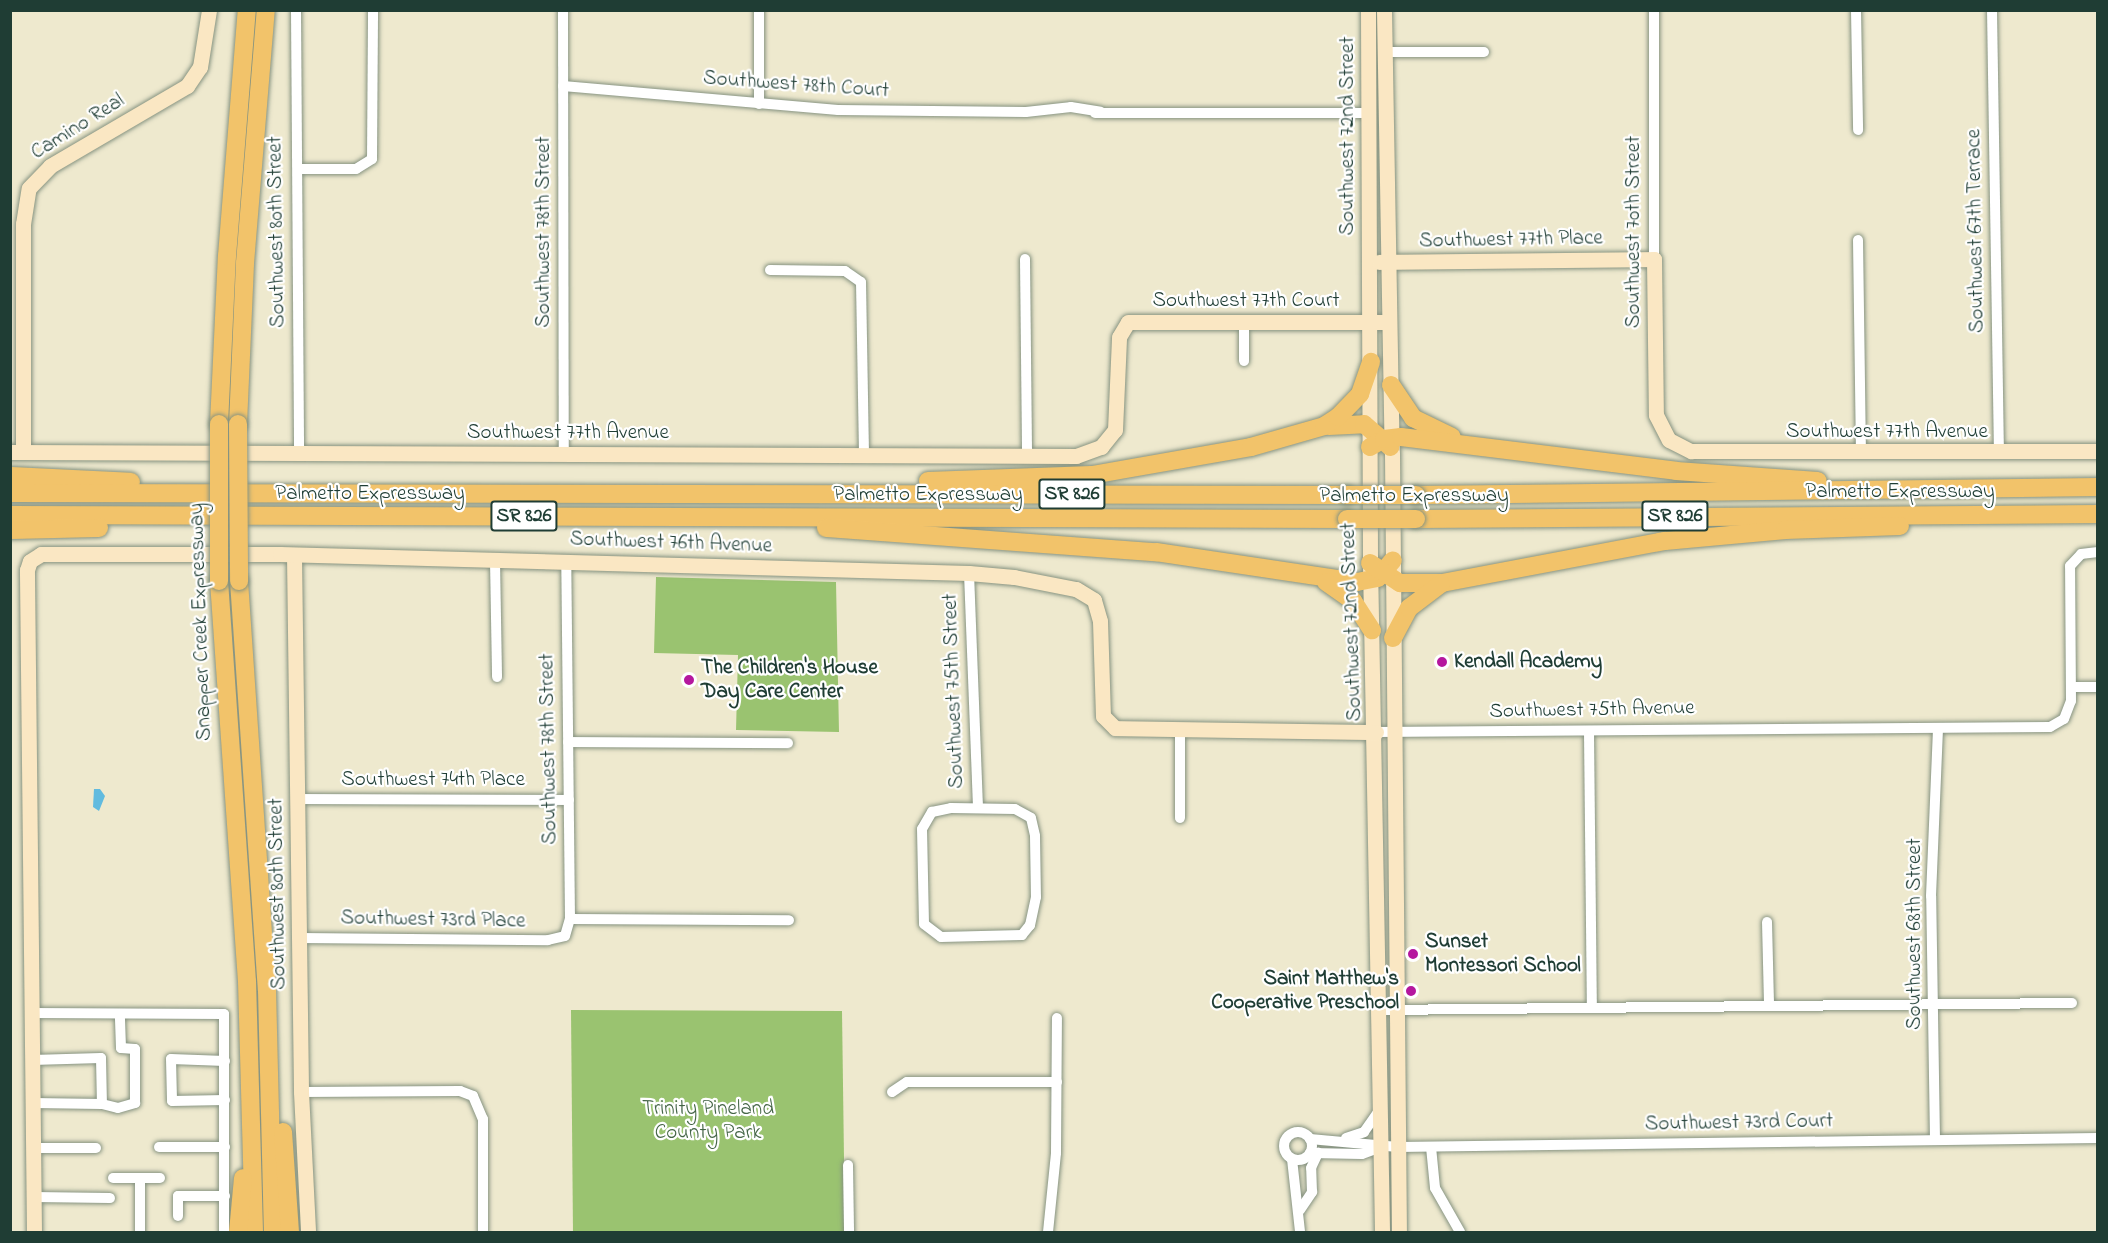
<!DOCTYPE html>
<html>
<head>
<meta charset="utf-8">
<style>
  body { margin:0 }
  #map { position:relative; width:2108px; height:1243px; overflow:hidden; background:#eee9ce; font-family:"Indie Flower",sans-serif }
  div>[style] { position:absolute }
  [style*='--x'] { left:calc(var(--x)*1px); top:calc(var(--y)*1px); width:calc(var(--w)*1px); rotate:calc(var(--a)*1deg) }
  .green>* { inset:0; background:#9ac370 }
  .water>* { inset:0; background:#61bbdf }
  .roads { filter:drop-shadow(0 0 2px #869381) drop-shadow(0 0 2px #869381) }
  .street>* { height:10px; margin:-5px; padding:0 5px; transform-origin:5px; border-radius:5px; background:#fff }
  .street>.ring { margin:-5px; padding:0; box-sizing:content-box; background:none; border:10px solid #fff; border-radius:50% }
  .secondary>* { height:15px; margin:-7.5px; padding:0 7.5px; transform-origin:7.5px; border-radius:7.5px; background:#fae7c3 }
  .highway>* { height:18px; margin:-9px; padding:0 9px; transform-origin:9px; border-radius:9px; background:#f2c36a }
  .bridges { filter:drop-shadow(0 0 2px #869381) drop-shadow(0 0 2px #869381) }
  .highway-bridge>* { height:18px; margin:-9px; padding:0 9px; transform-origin:9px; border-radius:9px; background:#f2c36a }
  .dots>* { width:16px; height:16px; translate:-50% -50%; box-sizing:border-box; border:3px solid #fff; border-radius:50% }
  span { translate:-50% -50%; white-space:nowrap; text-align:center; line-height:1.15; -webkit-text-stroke:4.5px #fff; paint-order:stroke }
  .shield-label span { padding:2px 4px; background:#fff; border:2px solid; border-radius:4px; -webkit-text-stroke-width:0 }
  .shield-label { font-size:20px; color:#1f3d34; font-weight:700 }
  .street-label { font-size:21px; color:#1f3d34 }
  .poi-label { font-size:21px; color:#1f3d34; font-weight:700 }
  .left { translate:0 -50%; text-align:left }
  .right { translate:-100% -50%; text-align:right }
  .park-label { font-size:21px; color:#446546 }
  .frame { position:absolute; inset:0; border:12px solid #1f3d34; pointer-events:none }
</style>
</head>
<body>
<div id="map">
  <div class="green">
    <i style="clip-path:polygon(656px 577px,836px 582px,839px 732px,736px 730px,738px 655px,654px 653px)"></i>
    <i style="clip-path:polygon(571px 1010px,842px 1011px,845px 1232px,573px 1232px)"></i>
  </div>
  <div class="water">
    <i style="clip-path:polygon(94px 789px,100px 789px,105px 796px,99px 811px,93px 807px)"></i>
  </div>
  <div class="roads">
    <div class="street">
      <i style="--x:296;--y:10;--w:443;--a:89.6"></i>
      <i style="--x:563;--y:10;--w:444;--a:89.9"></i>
      <i style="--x:759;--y:10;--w:94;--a:90"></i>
      <i style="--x:1856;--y:10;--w:120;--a:89"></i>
      <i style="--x:1992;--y:10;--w:442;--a:89.1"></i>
      <i style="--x:1384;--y:52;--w:100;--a:0"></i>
      <i style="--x:563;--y:86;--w:276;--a:5"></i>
      <i style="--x:838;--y:110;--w:188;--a:0.6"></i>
      <i style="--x:1026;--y:112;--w:45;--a:-6.3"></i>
      <i style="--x:1071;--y:107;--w:30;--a:9"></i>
      <i style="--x:1095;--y:113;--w:274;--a:0"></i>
      <i style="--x:298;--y:169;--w:58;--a:0"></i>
      <i style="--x:356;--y:169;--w:19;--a:-32"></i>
      <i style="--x:372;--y:159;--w:149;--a:-89.6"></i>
      <i style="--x:1858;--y:240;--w:213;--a:89.2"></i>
      <i style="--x:1025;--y:259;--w:198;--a:89.4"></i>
      <i style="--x:1654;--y:259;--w:249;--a:-90"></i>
      <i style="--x:770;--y:270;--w:75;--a:0.8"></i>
      <i style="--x:845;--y:271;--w:19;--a:35"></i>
      <i style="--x:861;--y:282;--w:173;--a:89"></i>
      <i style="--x:1244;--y:322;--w:39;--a:90"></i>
      <i style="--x:495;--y:560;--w:117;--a:89"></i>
      <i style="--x:969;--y:573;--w:234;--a:87.8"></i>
      <i style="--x:2071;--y:687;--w:27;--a:0"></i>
      <i style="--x:1376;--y:732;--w:674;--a:-0.43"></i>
      <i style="--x:2050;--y:727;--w:16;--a:-30"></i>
      <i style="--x:2064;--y:719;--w:19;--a:-69"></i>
      <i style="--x:2071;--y:701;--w:135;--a:-90.4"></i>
      <i style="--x:2070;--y:566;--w:16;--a:-47"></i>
      <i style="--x:2081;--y:554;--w:17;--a:-7"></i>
      <i style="--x:1589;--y:732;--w:276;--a:89.4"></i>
      <i style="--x:568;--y:742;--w:220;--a:0.3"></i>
      <i style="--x:298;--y:799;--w:271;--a:0.2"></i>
      <i style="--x:951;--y:808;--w:64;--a:0.9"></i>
      <i style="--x:1015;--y:809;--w:18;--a:29"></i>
      <i style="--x:1031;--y:818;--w:18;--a:77"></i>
      <i style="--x:1035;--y:836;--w:61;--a:89.1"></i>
      <i style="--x:1036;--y:897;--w:29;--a:102"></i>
      <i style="--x:1030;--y:925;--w:13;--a:129"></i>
      <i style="--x:1022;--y:935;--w:81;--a:178.6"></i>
      <i style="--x:941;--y:937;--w:21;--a:-143"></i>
      <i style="--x:924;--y:924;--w:95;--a:-91.2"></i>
      <i style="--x:922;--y:829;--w:20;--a:-60"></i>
      <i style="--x:932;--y:812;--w:19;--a:-12"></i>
      <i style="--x:1180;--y:818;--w:88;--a:-90"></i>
      <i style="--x:570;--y:919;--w:219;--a:0.3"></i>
      <i style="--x:1767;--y:922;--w:84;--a:88.6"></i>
      <i style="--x:299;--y:938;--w:249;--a:0.5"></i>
      <i style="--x:548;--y:940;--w:17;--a:-13"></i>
      <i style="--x:565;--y:936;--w:18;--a:-74"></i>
      <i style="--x:570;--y:919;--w:358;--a:-90.6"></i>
      <i style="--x:1379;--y:1010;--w:693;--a:-0.58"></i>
      <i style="--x:31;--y:1013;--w:193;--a:0.3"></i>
      <i style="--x:224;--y:1014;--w:218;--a:90"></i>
      <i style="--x:32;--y:1060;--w:69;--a:-1.7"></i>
      <i style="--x:101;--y:1058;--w:46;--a:88.8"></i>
      <i style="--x:102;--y:1104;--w:69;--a:-179.2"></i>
      <i style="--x:225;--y:1061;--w:54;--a:-177.9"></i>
      <i style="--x:171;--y:1059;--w:42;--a:88.6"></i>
      <i style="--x:172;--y:1101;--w:53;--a:-1.1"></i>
      <i style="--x:301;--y:1092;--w:159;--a:-0.4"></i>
      <i style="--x:460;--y:1091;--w:14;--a:21"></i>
      <i style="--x:473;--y:1096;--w:25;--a:67"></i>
      <i style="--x:483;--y:1119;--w:113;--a:90"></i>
      <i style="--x:892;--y:1092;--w:18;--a:-34"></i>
      <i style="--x:907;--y:1082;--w:150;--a:0"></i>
      <i style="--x:102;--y:1104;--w:16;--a:14"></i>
      <i style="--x:118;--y:1108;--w:18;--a:-16"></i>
      <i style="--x:135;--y:1103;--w:54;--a:-90"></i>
      <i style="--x:135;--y:1049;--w:14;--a:-176"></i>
      <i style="--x:121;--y:1048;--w:34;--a:-92"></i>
      <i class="ring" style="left:1284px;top:1132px;width:18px;height:18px"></i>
      <i style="--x:1346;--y:1138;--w:19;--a:-18"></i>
      <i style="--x:1364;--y:1132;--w:29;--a:-55"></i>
      <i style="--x:1310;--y:1139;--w:88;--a:5.2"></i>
      <i style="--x:1398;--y:1147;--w:700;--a:-0.74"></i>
      <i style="--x:1935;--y:1140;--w:244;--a:-90.9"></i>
      <i style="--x:1931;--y:896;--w:168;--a:-87.6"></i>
      <i style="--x:159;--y:1147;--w:66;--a:0"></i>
      <i style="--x:1431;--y:1147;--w:41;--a:84.4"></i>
      <i style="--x:1435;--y:1188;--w:51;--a:60.4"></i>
      <i style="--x:33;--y:1148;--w:63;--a:0"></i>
      <i style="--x:1310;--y:1153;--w:52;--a:1.1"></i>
      <i style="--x:1362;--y:1154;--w:20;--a:-20"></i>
      <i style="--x:1292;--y:1159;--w:73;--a:83.7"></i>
      <i style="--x:848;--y:1165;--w:67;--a:89.1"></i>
      <i style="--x:113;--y:1178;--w:47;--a:0"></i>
      <i style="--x:140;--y:1178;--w:54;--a:90"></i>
      <i style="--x:34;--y:1197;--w:76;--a:0.8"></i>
      <i style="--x:1300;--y:1210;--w:22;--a:-56"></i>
      <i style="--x:1312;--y:1192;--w:24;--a:-92"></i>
      <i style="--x:1311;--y:1168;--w:17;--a:-65"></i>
      <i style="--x:178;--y:1216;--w:20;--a:-90"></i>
      <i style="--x:178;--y:1196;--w:47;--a:0"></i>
      <i style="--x:1048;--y:1232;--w:79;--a:-84.2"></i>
      <i style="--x:1056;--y:1153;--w:135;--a:-89.6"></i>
    </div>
    <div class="secondary">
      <i style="--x:1368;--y:10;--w:553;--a:89.79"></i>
      <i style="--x:1370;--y:563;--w:669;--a:88.97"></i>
      <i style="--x:1384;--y:10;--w:443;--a:89"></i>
      <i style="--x:1392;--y:453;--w:779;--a:89.49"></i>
      <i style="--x:1379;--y:262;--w:275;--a:-0.6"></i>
      <i style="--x:1654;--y:259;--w:156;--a:89.3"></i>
      <i style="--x:1656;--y:415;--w:28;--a:63"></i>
      <i style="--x:1669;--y:440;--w:25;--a:27"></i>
      <i style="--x:1691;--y:451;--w:407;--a:0"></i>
      <i style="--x:10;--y:452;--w:1066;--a:0.21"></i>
      <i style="--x:1076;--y:456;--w:27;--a:-20"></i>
      <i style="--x:1101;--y:447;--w:22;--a:-51"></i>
      <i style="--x:1115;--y:430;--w:93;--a:-87.5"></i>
      <i style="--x:1119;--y:337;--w:17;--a:-59"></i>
      <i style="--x:1128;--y:322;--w:261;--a:0"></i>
      <i style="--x:23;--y:452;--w:228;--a:-90"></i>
      <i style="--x:23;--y:224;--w:36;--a:-81"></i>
      <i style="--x:29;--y:188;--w:30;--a:-46"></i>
      <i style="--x:50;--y:166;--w:159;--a:-30.3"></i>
      <i style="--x:187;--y:86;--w:23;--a:-56"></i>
      <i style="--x:200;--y:67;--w:58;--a:-81"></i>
      <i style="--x:294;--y:555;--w:537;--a:89.25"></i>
      <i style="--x:301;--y:1092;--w:140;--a:87.1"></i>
      <i style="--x:34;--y:1232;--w:662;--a:-90.61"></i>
      <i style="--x:27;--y:570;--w:9;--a:-72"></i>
      <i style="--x:30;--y:561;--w:13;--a:-32"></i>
      <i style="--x:41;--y:554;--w:239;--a:0"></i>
      <i style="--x:280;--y:554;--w:689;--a:1.58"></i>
      <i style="--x:969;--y:573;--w:45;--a:5.1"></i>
      <i style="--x:1014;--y:577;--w:63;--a:11"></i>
      <i style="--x:1076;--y:589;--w:21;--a:31"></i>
      <i style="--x:1094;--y:600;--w:22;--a:74"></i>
      <i style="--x:1100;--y:621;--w:95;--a:88.2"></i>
      <i style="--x:1103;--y:716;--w:17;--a:45"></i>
      <i style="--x:1115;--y:728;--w:261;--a:0.9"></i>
    </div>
    <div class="highway">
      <i style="--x:1391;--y:385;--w:40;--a:56"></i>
      <i style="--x:1413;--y:418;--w:43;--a:26"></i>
      <i style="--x:219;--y:424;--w:168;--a:-87.3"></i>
      <i style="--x:227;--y:256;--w:247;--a:-85.4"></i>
      <i style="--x:238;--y:424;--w:161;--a:-87.5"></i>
      <i style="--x:245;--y:263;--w:254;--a:-85.3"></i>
      <i style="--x:1329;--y:426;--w:35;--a:-3"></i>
      <i style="--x:1364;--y:424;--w:35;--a:41"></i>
      <i style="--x:1370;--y:447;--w:16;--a:-30"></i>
      <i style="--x:1384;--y:439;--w:17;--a:-7"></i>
      <i style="--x:1401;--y:437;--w:277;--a:7"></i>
      <i style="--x:1676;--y:471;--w:142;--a:4"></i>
      <i style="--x:10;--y:476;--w:121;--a:2.8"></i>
      <i style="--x:928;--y:481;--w:164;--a:-2.1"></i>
      <i style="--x:1092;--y:475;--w:161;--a:-10"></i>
      <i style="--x:1251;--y:447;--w:76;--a:-16"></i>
      <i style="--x:1324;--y:426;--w:17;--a:-33"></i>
      <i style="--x:1338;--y:417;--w:32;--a:-46"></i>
      <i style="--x:1360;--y:394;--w:34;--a:-71"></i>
      <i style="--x:10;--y:493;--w:1337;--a:0.09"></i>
      <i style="--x:1416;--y:495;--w:682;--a:-0.67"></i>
      <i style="--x:10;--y:515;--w:1337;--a:0.17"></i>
      <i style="--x:1416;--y:519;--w:682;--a:-0.42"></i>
      <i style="--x:826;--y:528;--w:331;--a:4.2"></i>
      <i style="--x:1156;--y:552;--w:203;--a:8.5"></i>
      <i style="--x:1357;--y:582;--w:21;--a:-11"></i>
      <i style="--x:1378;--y:578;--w:23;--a:-50"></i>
      <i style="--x:10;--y:530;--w:89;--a:-1.3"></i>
      <i style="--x:1370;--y:563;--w:36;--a:34"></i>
      <i style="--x:1400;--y:583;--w:42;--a:0"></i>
      <i style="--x:1442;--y:583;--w:227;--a:-10.7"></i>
      <i style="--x:1665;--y:541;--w:121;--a:-5.2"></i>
      <i style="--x:1785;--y:530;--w:115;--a:-2"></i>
      <i style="--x:219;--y:581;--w:401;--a:86"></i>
      <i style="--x:247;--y:981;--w:251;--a:88.4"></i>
      <i style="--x:239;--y:581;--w:410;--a:86.1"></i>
      <i style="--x:267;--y:990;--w:242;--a:88.6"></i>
      <i style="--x:1326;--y:582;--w:33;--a:35"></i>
      <i style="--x:1353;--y:601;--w:35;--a:57"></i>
      <i style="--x:1393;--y:638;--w:34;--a:-62"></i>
      <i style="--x:1409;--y:608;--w:40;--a:-37"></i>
      <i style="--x:283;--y:1132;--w:100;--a:86"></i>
      <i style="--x:238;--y:1232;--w:54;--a:-84.7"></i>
    </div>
  </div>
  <div class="bridges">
    <div class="highway-bridge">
      <i style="--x:219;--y:424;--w:157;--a:90"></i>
      <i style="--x:238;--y:424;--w:157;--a:89.6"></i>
      <i style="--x:1347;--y:495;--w:69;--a:0"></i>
      <i style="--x:1347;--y:519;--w:69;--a:0"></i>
    </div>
  </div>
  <div class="dots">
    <i style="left:1442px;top:662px;background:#b5179e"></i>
    <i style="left:689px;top:680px;background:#b5179e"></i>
    <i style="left:1413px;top:954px;background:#b5179e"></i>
    <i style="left:1411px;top:991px;background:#b5179e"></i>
  </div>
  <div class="shield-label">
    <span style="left:1072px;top:494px">SR 826</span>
    <span style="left:524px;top:516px">SR 826</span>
    <span style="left:1675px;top:516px">SR 826</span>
  </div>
  <div class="street-label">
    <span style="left:796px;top:85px;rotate:4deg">Southwest 78th Court</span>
    <span style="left:78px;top:127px;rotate:-32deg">Camino Real</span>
    <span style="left:1348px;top:136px;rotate:-90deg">Southwest 72nd Street</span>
    <span style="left:1976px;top:231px;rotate:-91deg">Southwest 67th Terrace</span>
    <span style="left:277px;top:232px;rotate:-91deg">Southwest 80th Street</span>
    <span style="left:544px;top:232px;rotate:-90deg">Southwest 78th Street</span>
    <span style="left:1634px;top:232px;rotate:-90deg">Southwest 70th Street</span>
    <span style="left:1511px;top:240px;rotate:-1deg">Southwest 77th Place</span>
    <span style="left:1246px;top:301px">Southwest 77th Court</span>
    <span style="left:1887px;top:432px">Southwest 77th Avenue</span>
    <span style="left:568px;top:433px">Southwest 77th Avenue</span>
    <span style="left:1900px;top:492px">Palmetto Expressway</span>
    <span style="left:370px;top:494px">Palmetto Expressway</span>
    <span style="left:928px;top:495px">Palmetto Expressway</span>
    <span style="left:1414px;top:496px">Palmetto Expressway</span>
    <span style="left:671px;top:543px;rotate:2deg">Southwest 76th Avenue</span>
    <span style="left:201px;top:622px;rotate:-92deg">Snapper Creek Expressway</span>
    <span style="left:1352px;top:622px;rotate:-92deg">Southwest 72nd Street</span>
    <span style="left:954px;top:691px;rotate:-92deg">Southwest 75th Street</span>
    <span style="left:1592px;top:710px;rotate:-1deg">Southwest 75th Avenue</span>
    <span style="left:549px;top:749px;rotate:-91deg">Southwest 78th Street</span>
    <span style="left:433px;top:780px">Southwest 74th Place</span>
    <span style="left:278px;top:894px;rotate:-91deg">Southwest 80th Street</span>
    <span style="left:433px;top:920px;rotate:1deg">Southwest 73rd Place</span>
    <span style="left:1915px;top:934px;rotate:-90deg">Southwest 68th Street</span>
    <span style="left:1739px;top:1123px;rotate:-1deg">Southwest 73rd Court</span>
  </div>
  <div class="poi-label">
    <span class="left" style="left:1454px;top:662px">Kendall Academy</span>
    <span class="left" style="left:701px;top:680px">The Children's House<br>Day Care Center</span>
    <span class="left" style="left:1425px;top:954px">Sunset<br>Montessori School</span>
    <span class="right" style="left:1399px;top:991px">Saint Matthew's<br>Cooperative Preschool</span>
  </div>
  <div class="park-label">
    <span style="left:708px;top:1121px">Trinity Pineland<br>County Park</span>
  </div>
  <div class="frame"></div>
</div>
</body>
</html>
